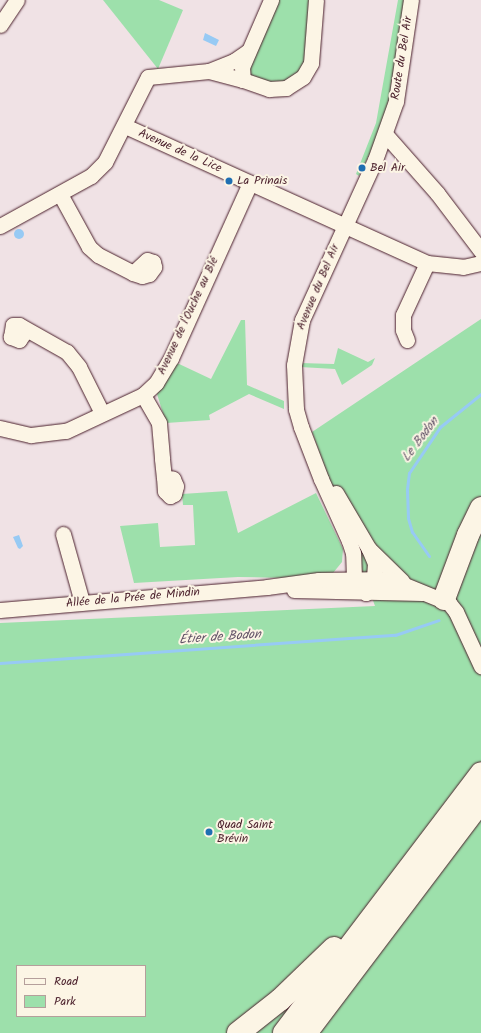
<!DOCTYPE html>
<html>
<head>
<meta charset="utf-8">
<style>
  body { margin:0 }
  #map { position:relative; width:481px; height:1033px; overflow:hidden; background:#f0e2e5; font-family:Kalam,sans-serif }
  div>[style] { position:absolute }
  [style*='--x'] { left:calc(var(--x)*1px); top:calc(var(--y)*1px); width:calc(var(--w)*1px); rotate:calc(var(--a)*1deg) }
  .green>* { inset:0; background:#9de0ab }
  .water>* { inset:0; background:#97caf4 }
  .round { border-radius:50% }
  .stream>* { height:3px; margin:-1.5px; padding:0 1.5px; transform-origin:1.5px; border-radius:1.5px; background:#97caf4 }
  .roads { filter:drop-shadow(0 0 1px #4a1f2b) drop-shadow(0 0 1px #4a1f2b) }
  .minor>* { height:15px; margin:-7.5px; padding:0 7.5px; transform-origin:7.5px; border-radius:7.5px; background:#fcf5e5 }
  .highway>* { height:22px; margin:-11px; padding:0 11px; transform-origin:11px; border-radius:11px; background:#fcf5e5 }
  .dots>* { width:11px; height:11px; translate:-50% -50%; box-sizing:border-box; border:2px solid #fcf5e5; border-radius:50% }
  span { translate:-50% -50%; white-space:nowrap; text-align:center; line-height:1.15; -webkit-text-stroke:4px #fcf5e5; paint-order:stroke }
  .street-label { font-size:12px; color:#4a1f2b }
  .poi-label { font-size:12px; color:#4a1f2b }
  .left { translate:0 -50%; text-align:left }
  .water-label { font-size:13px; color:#615267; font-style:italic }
  .legend { position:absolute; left:16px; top:965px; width:130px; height:52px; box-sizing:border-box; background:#fcf5e5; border:1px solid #b59f9b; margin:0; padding:5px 7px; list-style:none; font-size:12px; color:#4a1f2b }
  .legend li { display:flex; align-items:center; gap:8px; height:20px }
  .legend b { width:20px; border:1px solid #b59f9b }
</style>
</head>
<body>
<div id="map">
  <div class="green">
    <i style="clip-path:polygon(103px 0,159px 0,183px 10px,158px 69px)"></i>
    <i style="clip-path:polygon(276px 0,312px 0,308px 63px,284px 85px,245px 76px)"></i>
    <i style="clip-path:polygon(398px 0,405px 0,389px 100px,379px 134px,359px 176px,356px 174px,376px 123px)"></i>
    <i style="clip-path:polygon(evenodd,481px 319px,481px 1033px,0 1033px,0 623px,375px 606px,312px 432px,481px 319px,17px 966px,145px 966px,145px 1016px,17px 1016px,17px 966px)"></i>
    <i style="clip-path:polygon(241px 320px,245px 320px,247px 385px,284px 401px,284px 409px,249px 394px,209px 415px,210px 420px,166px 423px,157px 394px,177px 363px,211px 379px)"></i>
    <i style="clip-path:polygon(338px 348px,368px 362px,375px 358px,372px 365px,342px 385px,335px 369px,300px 367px,300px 363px,334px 364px)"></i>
    <i style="clip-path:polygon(227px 491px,238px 533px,316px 493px,343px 549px,342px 562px,333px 573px,287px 578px,238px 577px,134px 583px,120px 526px,158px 523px,160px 547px,195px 545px,193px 505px,183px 505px,182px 494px)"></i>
  </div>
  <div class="water">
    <i style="clip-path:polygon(205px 33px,219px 40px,216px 46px,203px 40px)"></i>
    <i class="round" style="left:14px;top:229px;width:10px;height:10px"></i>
    <i style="clip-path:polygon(19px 535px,23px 546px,20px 549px,18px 548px,13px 537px)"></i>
  </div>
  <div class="stream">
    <i style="--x:429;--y:556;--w:29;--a:-125"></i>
    <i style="--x:412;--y:532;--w:15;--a:-106"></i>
    <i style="--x:408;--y:518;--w:29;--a:-92"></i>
    <i style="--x:407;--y:489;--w:16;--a:-83"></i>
    <i style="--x:409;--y:473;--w:55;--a:-56"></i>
    <i style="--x:440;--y:427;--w:53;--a:-38.8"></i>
    <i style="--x:0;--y:663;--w:396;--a:-4.1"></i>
    <i style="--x:395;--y:635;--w:46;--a:-18.8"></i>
  </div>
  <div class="roads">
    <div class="minor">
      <i style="--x:271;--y:0;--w:73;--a:113.4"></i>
      <i style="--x:242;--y:67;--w:13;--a:86"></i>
      <i style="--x:243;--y:80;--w:28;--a:19"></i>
      <i style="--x:269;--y:89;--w:17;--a:-3"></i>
      <i style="--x:286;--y:88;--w:20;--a:-33"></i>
      <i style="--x:303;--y:77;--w:16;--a:-60"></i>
      <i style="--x:311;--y:63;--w:63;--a:-85.5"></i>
      <i style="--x:0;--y:25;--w:30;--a:-56"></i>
      <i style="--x:209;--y:71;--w:27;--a:-22"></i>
      <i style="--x:234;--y:61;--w:16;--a:-35"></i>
      <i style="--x:125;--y:126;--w:332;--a:24.4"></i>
      <i style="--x:427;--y:263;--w:36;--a:6"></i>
      <i style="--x:463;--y:267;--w:18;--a:-13"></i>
      <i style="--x:385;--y:134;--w:79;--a:48.6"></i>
      <i style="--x:437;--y:193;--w:73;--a:52.8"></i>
      <i style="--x:60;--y:194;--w:60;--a:61.3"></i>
      <i style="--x:89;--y:247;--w:12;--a:42"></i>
      <i style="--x:98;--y:255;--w:39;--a:27"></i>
      <i style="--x:133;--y:273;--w:9;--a:18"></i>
      <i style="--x:142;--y:276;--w:7;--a:-16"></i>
      <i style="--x:149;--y:274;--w:9;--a:-54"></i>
      <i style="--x:154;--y:267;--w:5;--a:-101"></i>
      <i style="--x:153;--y:262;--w:6;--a:-162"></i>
      <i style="--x:147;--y:260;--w:19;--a:137"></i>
      <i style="--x:0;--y:226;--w:104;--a:-28.8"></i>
      <i style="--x:91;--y:176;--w:20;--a:-45"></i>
      <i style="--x:105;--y:162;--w:95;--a:-63.2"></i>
      <i style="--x:148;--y:77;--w:61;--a:-5.6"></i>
      <i style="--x:209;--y:71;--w:35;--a:15"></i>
      <i style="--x:26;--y:330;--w:12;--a:125"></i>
      <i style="--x:19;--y:340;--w:9;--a:-159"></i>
      <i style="--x:11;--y:337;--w:12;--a:-81"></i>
      <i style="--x:13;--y:325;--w:6;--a:0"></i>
      <i style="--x:19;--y:325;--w:55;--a:29.4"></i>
      <i style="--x:67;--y:352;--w:19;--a:51"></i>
      <i style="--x:79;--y:367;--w:51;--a:63.4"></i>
      <i style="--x:407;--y:340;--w:11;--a:-112"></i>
      <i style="--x:403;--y:330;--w:15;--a:-90"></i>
      <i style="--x:403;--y:315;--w:57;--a:-65.2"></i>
      <i style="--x:143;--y:395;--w:32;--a:60"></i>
      <i style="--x:159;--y:423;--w:36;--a:85"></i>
      <i style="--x:162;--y:459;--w:18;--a:84"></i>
      <i style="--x:164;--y:477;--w:14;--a:86"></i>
      <i style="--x:165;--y:491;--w:7;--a:45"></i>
      <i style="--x:170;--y:496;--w:4;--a:-27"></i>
      <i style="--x:174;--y:494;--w:8;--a:-76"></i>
      <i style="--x:176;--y:486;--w:8;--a:-113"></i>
      <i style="--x:173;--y:479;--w:9;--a:-167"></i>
      <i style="--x:0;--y:428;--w:32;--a:13"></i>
      <i style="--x:31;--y:435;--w:35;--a:-7"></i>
      <i style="--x:66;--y:431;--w:85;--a:-25.1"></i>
      <i style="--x:143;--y:395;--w:18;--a:-43"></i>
      <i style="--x:156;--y:383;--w:29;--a:-59"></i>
      <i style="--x:171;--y:358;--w:192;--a:-65.7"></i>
      <i style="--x:336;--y:493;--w:65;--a:59.5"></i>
      <i style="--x:369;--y:549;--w:46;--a:44.1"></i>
      <i style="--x:63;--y:534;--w:71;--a:74.4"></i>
      <i style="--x:369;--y:549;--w:15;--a:67"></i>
      <i style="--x:375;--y:563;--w:15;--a:94"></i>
      <i style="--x:374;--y:578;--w:17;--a:118"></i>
      <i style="--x:366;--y:593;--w:19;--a:-129"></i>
      <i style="--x:354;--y:578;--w:25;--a:-92"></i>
      <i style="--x:353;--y:553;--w:13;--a:-108"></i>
      <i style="--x:349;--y:541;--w:68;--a:-114.3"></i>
      <i style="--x:321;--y:479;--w:56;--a:-111"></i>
      <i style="--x:301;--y:427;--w:19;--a:-106"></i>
      <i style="--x:296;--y:409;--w:44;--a:-92.6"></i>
      <i style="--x:294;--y:365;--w:46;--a:-79.9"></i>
      <i style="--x:302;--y:320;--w:176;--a:-65.5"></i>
      <i style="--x:375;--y:160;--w:63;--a:-70.4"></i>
      <i style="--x:396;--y:101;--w:102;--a:-81.6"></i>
      <i style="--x:294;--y:590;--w:128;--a:1.3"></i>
      <i style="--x:0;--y:610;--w:268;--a:-4.9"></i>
      <i style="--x:267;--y:587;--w:52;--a:-7.7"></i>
      <i style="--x:319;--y:580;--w:71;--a:-0.8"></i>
      <i style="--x:390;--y:579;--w:64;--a:22.1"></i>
      <i style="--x:449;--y:603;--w:11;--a:52"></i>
      <i style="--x:456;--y:612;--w:60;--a:65.2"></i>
    </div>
    <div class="highway">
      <i style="--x:444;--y:599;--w:68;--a:-69.4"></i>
      <i style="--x:468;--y:535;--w:30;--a:-64"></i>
      <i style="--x:238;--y:1033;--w:53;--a:-38.2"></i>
      <i style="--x:280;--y:1000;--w:75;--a:-43.9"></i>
      <i style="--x:284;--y:1033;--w:326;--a:-52.8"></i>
      <i style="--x:306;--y:1033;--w:290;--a:-52.9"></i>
    </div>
  </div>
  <div class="dots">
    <i style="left:362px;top:168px;background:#1f6fb2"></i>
    <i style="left:229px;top:181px;background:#1f6fb2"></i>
    <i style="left:209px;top:832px;background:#1f6fb2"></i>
  </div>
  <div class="street-label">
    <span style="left:402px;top:58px;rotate:-81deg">Route du Bel Air</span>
    <span style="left:180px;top:151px;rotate:24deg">Avenue de la Lice</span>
    <span style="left:318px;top:287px;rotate:-67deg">Avenue du Bel Air</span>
    <span style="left:188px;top:316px;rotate:-65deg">Avenue de l'Ouche au Blé</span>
    <span style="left:133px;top:598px;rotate:-5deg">Allée de la Prée de Mindin</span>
  </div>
  <div class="poi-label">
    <span class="left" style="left:370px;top:168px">Bel Air</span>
    <span class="left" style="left:237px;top:181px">La Prinais</span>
    <span class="left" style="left:217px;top:832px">Quad Saint<br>Brévin</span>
  </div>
  <div class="water-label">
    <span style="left:421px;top:440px;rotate:-53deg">Le Bodon</span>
    <span style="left:220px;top:638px;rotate:-4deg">Étier de Bodon</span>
  </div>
  <ul class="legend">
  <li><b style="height:5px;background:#fcf5e5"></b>Road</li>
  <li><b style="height:11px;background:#9de0ab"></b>Park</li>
  </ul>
</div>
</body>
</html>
